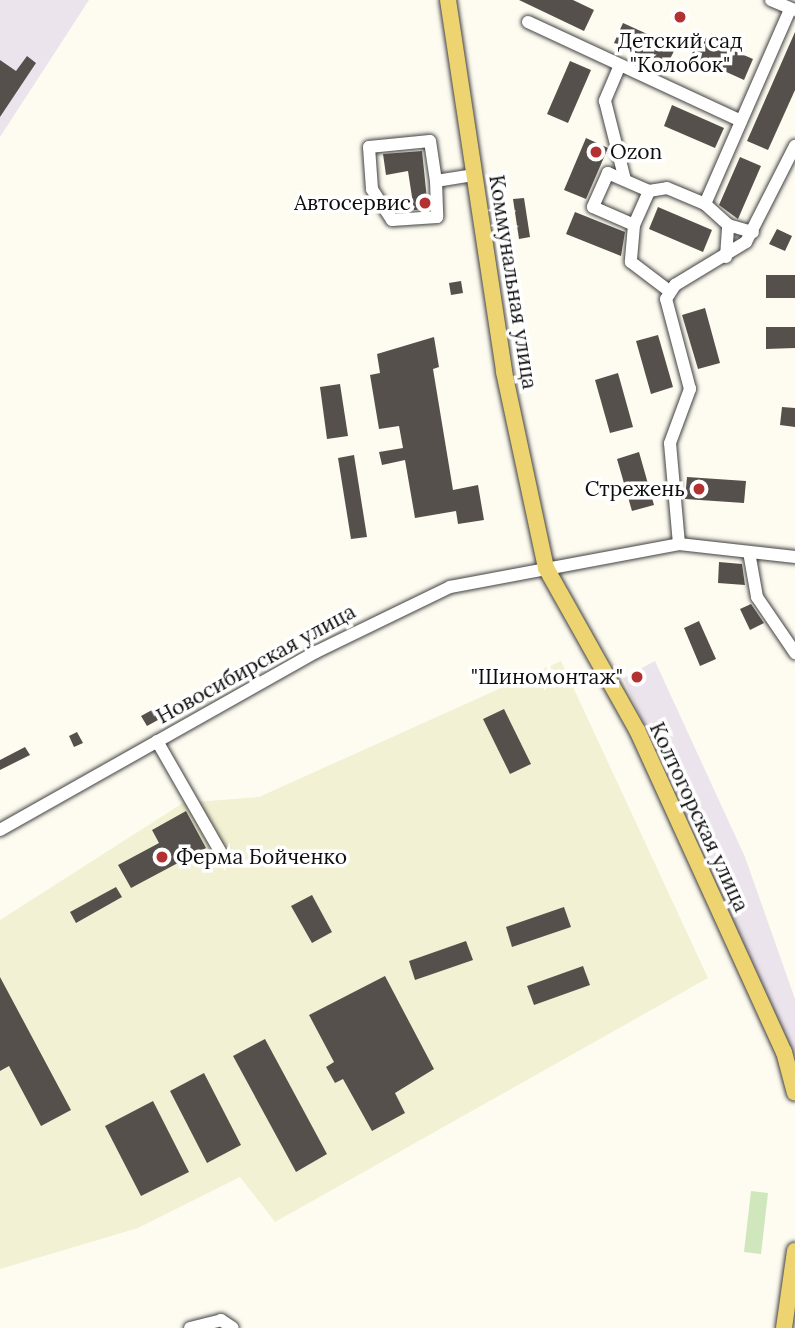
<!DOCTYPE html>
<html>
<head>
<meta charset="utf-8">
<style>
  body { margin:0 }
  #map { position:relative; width:795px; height:1328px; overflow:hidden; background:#fefcf1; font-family:Lora,serif }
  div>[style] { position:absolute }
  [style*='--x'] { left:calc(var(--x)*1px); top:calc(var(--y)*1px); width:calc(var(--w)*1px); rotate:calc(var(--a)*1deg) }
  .industrial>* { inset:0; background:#ece4ec }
  .farmland>* { inset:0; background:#f2f1d3 }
  .green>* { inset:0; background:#d0e6bd }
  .building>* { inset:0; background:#56504c }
  .roads { filter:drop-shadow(0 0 2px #414141) drop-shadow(0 0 2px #414141) }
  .minor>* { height:12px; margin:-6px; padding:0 6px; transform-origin:6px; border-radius:6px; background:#fff }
  .major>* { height:16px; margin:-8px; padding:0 8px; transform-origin:8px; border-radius:8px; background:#edd471 }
  .dots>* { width:19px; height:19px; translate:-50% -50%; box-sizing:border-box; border:4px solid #fff; border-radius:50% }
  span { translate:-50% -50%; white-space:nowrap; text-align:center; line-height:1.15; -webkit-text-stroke:7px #fff; paint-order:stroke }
  .poi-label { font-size:21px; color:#0e0e0e }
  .left { translate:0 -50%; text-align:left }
  .right { translate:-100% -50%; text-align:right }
  .street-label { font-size:21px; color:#0e0e0e }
</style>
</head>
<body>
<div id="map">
  <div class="industrial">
    <i style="clip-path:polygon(0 0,89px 0,0 137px)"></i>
    <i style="clip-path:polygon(655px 661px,745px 857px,795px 999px,795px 1056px,623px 678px)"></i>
  </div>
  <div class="farmland">
    <i style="clip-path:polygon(561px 661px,708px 978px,275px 1222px,240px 1177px,138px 1228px,0 1269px,0 920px,183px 803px,259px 797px)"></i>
  </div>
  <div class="green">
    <i style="clip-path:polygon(751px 1191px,768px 1193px,761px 1254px,744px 1252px)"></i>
  </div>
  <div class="building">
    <i style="clip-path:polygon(519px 0,573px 0,594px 10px,584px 31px)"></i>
    <i style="clip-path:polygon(623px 23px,676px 47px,666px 67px,614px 43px)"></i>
    <i style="clip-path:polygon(795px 32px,795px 90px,768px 150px,747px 141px)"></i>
    <i style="clip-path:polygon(700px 36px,753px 59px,744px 80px,691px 56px)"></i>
    <i style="clip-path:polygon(27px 56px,36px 63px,0 117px,0 60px,16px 71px)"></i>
    <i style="clip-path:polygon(570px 61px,591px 70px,568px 123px,547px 114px)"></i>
    <i style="clip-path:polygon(672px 105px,724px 128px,715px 148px,664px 126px)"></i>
    <i style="clip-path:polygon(586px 138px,608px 148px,586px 199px,564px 190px)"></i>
    <i style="clip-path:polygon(422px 151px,428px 209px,414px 210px,408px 171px,386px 175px,383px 154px)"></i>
    <i style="clip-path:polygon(740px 157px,761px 166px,738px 219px,719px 205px)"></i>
    <i style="clip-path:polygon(524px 198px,530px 237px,519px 239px,513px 199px)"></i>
    <i style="clip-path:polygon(658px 207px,712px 230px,703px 252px,649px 229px)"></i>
    <i style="clip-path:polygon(575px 212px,625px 232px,621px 256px,566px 234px)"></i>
    <i style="clip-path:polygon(777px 229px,792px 236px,785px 251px,769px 244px)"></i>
    <i style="clip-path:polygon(766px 275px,795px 275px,795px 298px,766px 298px)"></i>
    <i style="clip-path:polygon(461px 281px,463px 293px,451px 295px,449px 283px)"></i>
    <i style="clip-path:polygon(705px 308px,720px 363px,698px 369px,682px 315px)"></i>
    <i style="clip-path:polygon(766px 327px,795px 327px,795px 348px,766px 349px)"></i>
    <i style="clip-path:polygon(658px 335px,673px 387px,651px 394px,636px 341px)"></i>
    <i style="clip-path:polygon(434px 337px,439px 367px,433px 369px,453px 490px,478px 485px,484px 520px,458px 524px,456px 511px,415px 518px,405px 460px,382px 465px,379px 452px,403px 448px,399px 426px,379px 429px,370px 375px,380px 373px,377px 354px)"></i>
    <i style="clip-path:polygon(618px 373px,633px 427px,610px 433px,595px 380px)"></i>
    <i style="clip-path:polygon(340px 384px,348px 436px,327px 439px,320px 387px)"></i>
    <i style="clip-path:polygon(782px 407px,795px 408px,795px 427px,780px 425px)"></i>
    <i style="clip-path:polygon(639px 452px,654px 505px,632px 511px,617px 459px)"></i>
    <i style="clip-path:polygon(354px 455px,367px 537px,351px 539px,338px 458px)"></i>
    <i style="clip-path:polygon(687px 477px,746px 481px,744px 503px,685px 499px)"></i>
    <i style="clip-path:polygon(719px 562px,742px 564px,745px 585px,718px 583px)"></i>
    <i style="clip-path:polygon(751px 604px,764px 623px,750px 630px,740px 609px)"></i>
    <i style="clip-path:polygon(699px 621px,716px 659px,700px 666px,684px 628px)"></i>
    <i style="clip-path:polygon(504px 709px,531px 764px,510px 774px,483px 719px)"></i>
    <i style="clip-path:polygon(152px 710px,158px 720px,147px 726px,141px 716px)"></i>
    <i style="clip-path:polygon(77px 732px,83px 743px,74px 747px,69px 736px)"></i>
    <i style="clip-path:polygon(25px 747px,30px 755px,0 770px,0 760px)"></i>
    <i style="clip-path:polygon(186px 811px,206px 848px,131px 888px,118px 865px,159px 843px,152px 830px)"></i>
    <i style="clip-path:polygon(116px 887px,122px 897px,76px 923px,70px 912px)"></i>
    <i style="clip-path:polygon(312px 895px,332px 932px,312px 943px,291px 906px)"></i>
    <i style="clip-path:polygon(564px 907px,571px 927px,512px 947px,506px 927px)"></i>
    <i style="clip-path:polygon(466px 941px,473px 960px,415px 980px,409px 961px)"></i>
    <i style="clip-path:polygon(583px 966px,590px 985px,534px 1005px,527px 986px)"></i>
    <i style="clip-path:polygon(385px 976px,434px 1069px,395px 1093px,405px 1113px,372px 1131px,343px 1079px,335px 1083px,326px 1067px,334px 1062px,309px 1015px)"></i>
    <i style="clip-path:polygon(0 977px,71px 1110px,41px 1126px,9px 1066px,0 1071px)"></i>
    <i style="clip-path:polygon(265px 1039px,327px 1154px,296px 1172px,233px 1056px)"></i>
    <i style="clip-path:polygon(204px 1073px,241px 1145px,207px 1163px,170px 1091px)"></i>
    <i style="clip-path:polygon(153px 1101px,189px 1172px,141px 1196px,105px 1126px)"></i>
  </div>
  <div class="roads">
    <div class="minor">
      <i style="--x:771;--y:0;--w:26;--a:23"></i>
      <i style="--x:528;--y:22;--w:235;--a:24.9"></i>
      <i style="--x:620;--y:65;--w:39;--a:113"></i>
      <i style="--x:605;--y:101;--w:81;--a:75.8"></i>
      <i style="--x:436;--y:181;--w:36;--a:88"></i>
      <i style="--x:437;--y:217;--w:45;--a:176.2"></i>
      <i style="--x:392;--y:220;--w:37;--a:-123"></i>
      <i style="--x:372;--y:189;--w:42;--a:-94.1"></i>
      <i style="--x:369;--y:147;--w:61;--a:-5.6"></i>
      <i style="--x:430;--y:141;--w:40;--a:81.5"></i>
      <i style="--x:436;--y:181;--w:39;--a:-9"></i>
      <i style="--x:649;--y:191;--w:18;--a:-9"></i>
      <i style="--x:667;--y:188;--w:41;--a:22.8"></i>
      <i style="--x:705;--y:204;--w:31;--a:42"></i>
      <i style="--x:728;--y:225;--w:26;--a:16"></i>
      <i style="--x:705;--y:204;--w:213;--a:-66.4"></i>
      <i style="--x:634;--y:225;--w:37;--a:-66"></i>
      <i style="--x:649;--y:191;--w:45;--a:-156.3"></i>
      <i style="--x:608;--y:173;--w:37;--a:114"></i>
      <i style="--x:593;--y:207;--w:45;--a:23.7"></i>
      <i style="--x:634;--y:225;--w:37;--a:95"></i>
      <i style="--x:631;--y:262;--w:48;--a:37.3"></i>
      <i style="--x:726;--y:257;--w:32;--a:-86"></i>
      <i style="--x:679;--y:544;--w:101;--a:-95.1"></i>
      <i style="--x:670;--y:443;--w:58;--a:-69.7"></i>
      <i style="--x:690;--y:389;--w:93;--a:-104.9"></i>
      <i style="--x:666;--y:299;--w:17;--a:-57"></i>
      <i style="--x:675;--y:285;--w:83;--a:-31.2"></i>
      <i style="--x:746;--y:242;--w:108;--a:-63"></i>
      <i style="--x:749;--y:552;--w:46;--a:79.9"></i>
      <i style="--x:757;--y:597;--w:68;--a:55.8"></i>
      <i style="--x:157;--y:741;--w:127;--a:60.2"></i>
      <i style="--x:0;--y:830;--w:363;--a:-29.4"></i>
      <i style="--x:316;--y:652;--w:149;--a:-25.9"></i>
      <i style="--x:450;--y:587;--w:233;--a:-10.6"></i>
      <i style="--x:679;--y:544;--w:117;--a:6.4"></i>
      <i style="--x:190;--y:1328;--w:32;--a:-14"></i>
      <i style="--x:221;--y:1320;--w:14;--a:34"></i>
    </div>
    <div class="major">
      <i style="--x:448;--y:0;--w:376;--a:81.4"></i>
      <i style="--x:504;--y:372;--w:200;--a:77.9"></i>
      <i style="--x:546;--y:568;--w:186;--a:60.7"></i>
      <i style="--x:637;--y:730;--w:354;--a:65.5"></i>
      <i style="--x:784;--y:1052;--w:42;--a:75"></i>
      <i style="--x:784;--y:1328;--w:78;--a:-81.9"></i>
    </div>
  </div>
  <div class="dots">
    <i style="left:680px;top:17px;background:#b43132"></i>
    <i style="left:596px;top:152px;background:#b43132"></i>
    <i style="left:425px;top:203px;background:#b43132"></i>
    <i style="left:699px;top:489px;background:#b43132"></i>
    <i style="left:637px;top:677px;background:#b43132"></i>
    <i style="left:162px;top:857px;background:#b43132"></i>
  </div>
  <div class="poi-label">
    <span style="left:680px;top:53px">Детский сад<br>"Колобок"</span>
    <span class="left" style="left:610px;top:152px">Ozon</span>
    <span class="right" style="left:411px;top:203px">Автосервис</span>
    <span class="right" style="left:685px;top:489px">Стрежень</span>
    <span class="right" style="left:623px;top:677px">"Шиномонтаж"</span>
    <span class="left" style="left:176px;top:857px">Ферма Бойченко</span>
  </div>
  <div class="street-label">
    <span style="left:513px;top:282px;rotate:81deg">Коммунальная улица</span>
    <span style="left:256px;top:664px;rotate:-29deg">Новосибирская улица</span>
    <span style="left:699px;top:817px;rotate:65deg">Колтогорская улица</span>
  </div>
</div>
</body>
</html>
